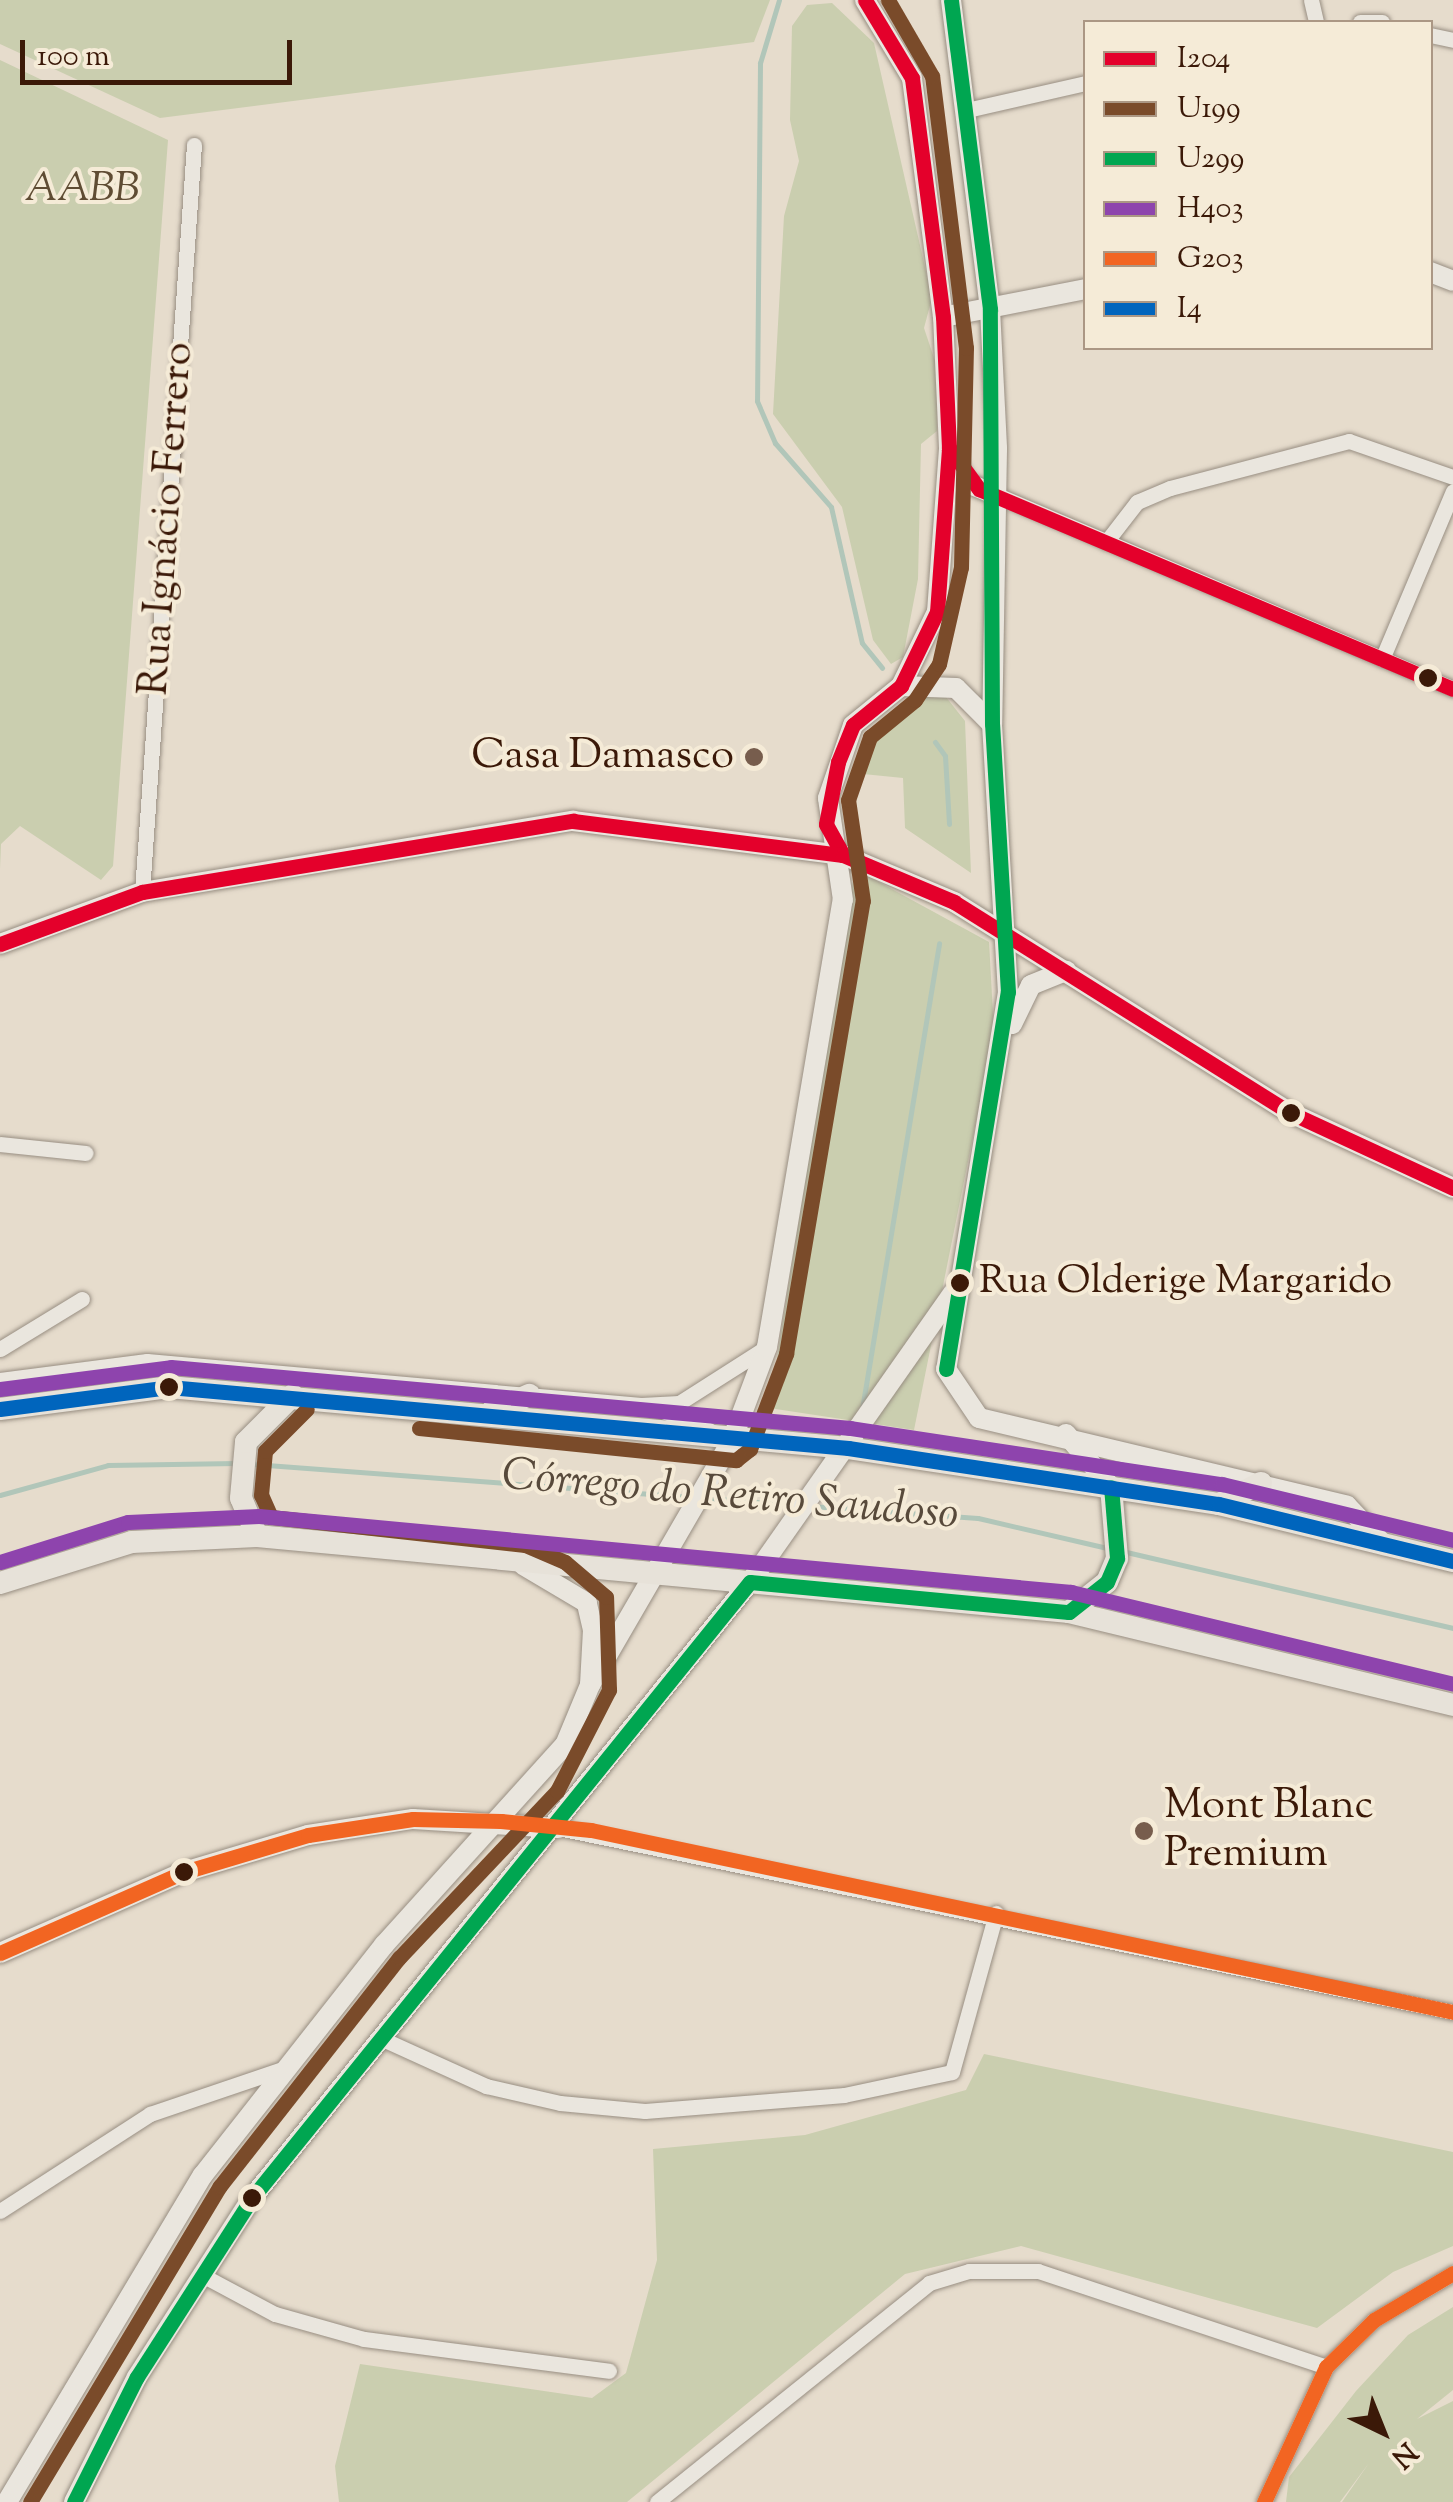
<!DOCTYPE html>
<html>
<head>
<meta charset="utf-8">
<style>
  body { margin:0 }
  #map { position:relative; width:1453px; height:2502px; overflow:hidden; background:#e6dccc; font-family:"Sorts Mill Goudy",serif }
  div>[style] { position:absolute }
  [style*='--x'] { left:calc(var(--x)*1px); top:calc(var(--y)*1px); width:calc(var(--w)*1px); rotate:calc(var(--a)*1deg) }
  .green>* { inset:0; background:#caceaf }
  .stream>* { height:5px; margin:-2.5px; padding:0 2.5px; transform-origin:2.5px; border-radius:2.5px; background:#b1c6b9 }
  .roads { filter:drop-shadow(0 0 2px #988e82) drop-shadow(0 0 2px #988e82) }
  .street>* { height:15px; margin:-7.5px; padding:0 7.5px; transform-origin:7.5px; border-radius:7.5px; background:#eae6de }
  .secondary>* { height:20px; margin:-10px; padding:0 10px; transform-origin:10px; border-radius:10px; background:#eae6de }
  .primary>* { height:22px; margin:-11px; padding:0 11px; transform-origin:11px; border-radius:11px; background:#e7e2d9 }
  .bus-1>* { height:15px; margin:-7.5px; padding:0 7.5px; transform-origin:7.5px; border-radius:7.5px; background:#e4002b }
  .bus-2>* { height:15px; margin:-7.5px; padding:0 7.5px; transform-origin:7.5px; border-radius:7.5px; background:#7a4b2a }
  .bus-3>* { height:15px; margin:-7.5px; padding:0 7.5px; transform-origin:7.5px; border-radius:7.5px; background:#00a651 }
  .bus-4>* { height:15px; margin:-7.5px; padding:0 7.5px; transform-origin:7.5px; border-radius:7.5px; background:#8e44ad }
  .bus-5>* { height:15px; margin:-7.5px; padding:0 7.5px; transform-origin:7.5px; border-radius:7.5px; background:#f26522 }
  .bus-6>* { height:15px; margin:-7.5px; padding:0 7.5px; transform-origin:7.5px; border-radius:7.5px; background:#0065bd }
  .dots>* { width:28px; height:28px; translate:-50% -50%; box-sizing:border-box; border:5px solid #f5ebd7; border-radius:50% }
  span { translate:-50% -50%; white-space:nowrap; text-align:center; line-height:1.15; -webkit-text-stroke:8px #f5ebd7; paint-order:stroke }
  .bus-label { font-size:40px; color:#3b1908 }
  .left { translate:0 -50%; text-align:left }
  .park-label { font-size:42px; color:#5f4c33; font-style:italic }
  .street-label { font-size:42px; color:#3b1908 }
  .poi-label { font-size:42px; color:#3b1908 }
  .right { translate:-100% -50%; text-align:right }
  .water-label { font-size:45px; color:#584a3b; font-style:italic }
  .legend { position:absolute; left:1083px; top:20px; width:350px; height:330px; box-sizing:border-box; background:#f5ebd7; border:2px solid #ab9784; margin:0; padding:12px 18px; list-style:none; font-size:30px; color:#3b1908 }
  .legend li { display:flex; align-items:center; gap:20px; height:50px }
  .legend b { width:50px; border:2px solid #ab9784 }
  .north { position:absolute; left:1333px; top:2382px; width:100px; height:100px; -webkit-text-stroke:8px #f5ebd7; paint-order:stroke; rotate:137deg; font-size:28px; font-weight:700; line-height:40px; text-align:center; color:#3b1908 }
  .north::after { content:''; display:block; margin:auto; width:35px; height:45px; background:#3b1908; clip-path:polygon(50% 0,100% 100%,50% 72%,0 100%) }
  .scale { position:absolute; left:20px; top:40px; width:272px; height:45px; box-sizing:border-box; border:5px solid #3b1908; border-top:0; padding-left:12px; font-size:30px; line-height:35px; white-space:nowrap; color:#3b1908; -webkit-text-stroke:8px #f5ebd7; paint-order:stroke }
</style>
</head>
<body>
<div id="map">
  <div class="green">
    <i style="clip-path:polygon(0 0,770px 0,754px 42px,160px 118px,0 44px)"></i>
    <i style="clip-path:polygon(832px 3px,874px 43px,932px 298px,924px 328px,938px 370px,937px 431px,921px 444px,918px 579px,903px 657px,891px 664px,873px 640px,842px 507px,773px 414px,784px 216px,799px 161px,790px 120px,792px 26px,807px 5px)"></i>
    <i style="clip-path:polygon(0 60px,168px 140px,113px 866px,101px 880px,20px 826px,1px 844px,0 869px)"></i>
    <i style="clip-path:polygon(917px 695px,946px 697px,965px 721px,971px 873px,905px 828px,903px 778px,863px 774px,859px 760px,888px 714px)"></i>
    <i style="clip-path:polygon(855px 869px,989px 942px,994px 1032px,914px 1430px,769px 1408px)"></i>
    <i style="clip-path:polygon(984px 2054px,1453px 2152px,1453px 2246px,1393px 2272px,1317px 2328px,1021px 2246px,905px 2274px,627px 2502px,339px 2502px,335px 2466px,360px 2364px,592px 2398px,626px 2373px,657px 2260px,653px 2149px,805px 2135px,966px 2090px)"></i>
    <i style="clip-path:polygon(1453px 2307px,1453px 2390px,1417px 2419px,1453px 2401px,1453px 2502px,1342px 2502px,1369px 2463px,1340px 2502px,1286px 2502px,1289px 2477px,1356px 2391px,1408px 2335px)"></i>
  </div>
  <div class="stream">
    <i style="--x:779;--y:0;--w:66;--a:106.8"></i>
    <i style="--x:760;--y:63;--w:338;--a:90.5"></i>
    <i style="--x:757;--y:401;--w:46;--a:66.8"></i>
    <i style="--x:775;--y:443;--w:85;--a:48.8"></i>
    <i style="--x:831;--y:507;--w:139;--a:77.2"></i>
    <i style="--x:862;--y:643;--w:32;--a:51"></i>
    <i style="--x:935;--y:742;--w:17;--a:54"></i>
    <i style="--x:945;--y:756;--w:68;--a:86.6"></i>
    <i style="--x:862;--y:1409;--w:472;--a:-80.6"></i>
    <i style="--x:253;--y:1464;--w:439;--a:4.3"></i>
    <i style="--x:0;--y:1495;--w:112;--a:-15.5"></i>
    <i style="--x:108;--y:1465;--w:129;--a:-0.9"></i>
    <i style="--x:707;--y:1498;--w:88;--a:4.5"></i>
    <i style="--x:811;--y:1506;--w:167;--a:4.1"></i>
    <i style="--x:978;--y:1518;--w:137;--a:13.1"></i>
    <i style="--x:1122;--y:1551;--w:340;--a:13.1"></i>
  </div>
  <div class="roads">
    <div class="street">
      <i style="--x:1311;--y:0;--w:23;--a:77"></i>
      <i style="--x:1360;--y:22;--w:22;--a:0"></i>
      <i style="--x:1430;--y:35;--w:24;--a:12"></i>
      <i style="--x:967;--y:110;--w:122;--a:-12.8"></i>
      <i style="--x:997;--y:495;--w:496;--a:23"></i>
      <i style="--x:1106;--y:542;--w:51;--a:-52.2"></i>
      <i style="--x:1137;--y:502;--w:36;--a:-23"></i>
      <i style="--x:1170;--y:488;--w:185;--a:-14.7"></i>
      <i style="--x:1349;--y:441;--w:110;--a:19.1"></i>
      <i style="--x:1382;--y:659;--w:182;--a:-67.1"></i>
      <i style="--x:142;--y:892;--w:749;--a:-86.02"></i>
      <i style="--x:0;--y:1144;--w:86;--a:6"></i>
      <i style="--x:0;--y:1349;--w:96;--a:-31.4"></i>
      <i style="--x:0;--y:1380;--w:148;--a:-7.4"></i>
      <i style="--x:147;--y:1361;--w:496;--a:5.1"></i>
      <i style="--x:641;--y:1405;--w:38;--a:-3"></i>
      <i style="--x:679;--y:1403;--w:104;--a:-32.5"></i>
      <i style="--x:651;--y:1406;--w:63;--a:22.5"></i>
      <i style="--x:558;--y:1828;--w:914;--a:11.62"></i>
      <i style="--x:378;--y:2037;--w:119;--a:24.4"></i>
      <i style="--x:486;--y:2086;--w:76;--a:12.9"></i>
      <i style="--x:560;--y:2103;--w:85;--a:5.4"></i>
      <i style="--x:645;--y:2111;--w:200;--a:-4.6"></i>
      <i style="--x:844;--y:2095;--w:110;--a:-12"></i>
      <i style="--x:952;--y:2072;--w:165;--a:-74.5"></i>
      <i style="--x:0;--y:2211;--w:179;--a:-32.9"></i>
      <i style="--x:150;--y:2114;--w:139;--a:-18.8"></i>
      <i style="--x:200;--y:2274;--w:85;--a:28.1"></i>
      <i style="--x:275;--y:2314;--w:92;--a:15.7"></i>
      <i style="--x:364;--y:2339;--w:247;--a:7.4"></i>
      <i style="--x:657;--y:2502;--w:349;--a:-38.8"></i>
      <i style="--x:929;--y:2283;--w:42;--a:-16.7"></i>
      <i style="--x:969;--y:2271;--w:69;--a:0"></i>
      <i style="--x:1038;--y:2271;--w:304;--a:18.4"></i>
      <i style="--x:1264;--y:2502;--w:149;--a:-65.3"></i>
      <i style="--x:1326;--y:2367;--w:67;--a:-44.4"></i>
      <i style="--x:1374;--y:2320;--w:92;--a:-30.7"></i>
    </div>
    <div class="secondary">
      <i style="--x:951;--y:0;--w:311;--a:82.8"></i>
      <i style="--x:990;--y:309;--w:140;--a:87.1"></i>
      <i style="--x:997;--y:449;--w:275;--a:91"></i>
      <i style="--x:992;--y:724;--w:268;--a:86.6"></i>
      <i style="--x:1008;--y:992;--w:382;--a:99.3"></i>
      <i style="--x:946;--y:1369;--w:59;--a:56"></i>
      <i style="--x:979;--y:1418;--w:378;--a:13.4"></i>
      <i style="--x:1347;--y:1506;--w:54;--a:46.5"></i>
      <i style="--x:1430;--y:272;--w:25;--a:21"></i>
      <i style="--x:943;--y:317;--w:146;--a:-11.1"></i>
      <i style="--x:950;--y:450;--w:37;--a:63"></i>
      <i style="--x:967;--y:483;--w:32;--a:22"></i>
      <i style="--x:901;--y:686;--w:55;--a:2.1"></i>
      <i style="--x:956;--y:688;--w:51;--a:45"></i>
      <i style="--x:0;--y:944;--w:151;--a:-20.1"></i>
      <i style="--x:142;--y:892;--w:437;--a:-9.4"></i>
      <i style="--x:573;--y:821;--w:272;--a:7.2"></i>
      <i style="--x:843;--y:855;--w:121;--a:22.9"></i>
      <i style="--x:954;--y:902;--w:398;--a:32.1"></i>
      <i style="--x:1291;--y:1113;--w:179;--a:24.8"></i>
      <i style="--x:1012;--y:1024;--w:43;--a:-64"></i>
      <i style="--x:1031;--y:985;--w:38;--a:-22"></i>
      <i style="--x:1066;--y:1434;--w:70;--a:49.7"></i>
      <i style="--x:590;--y:1685;--w:283;--a:-59.9"></i>
      <i style="--x:732;--y:1440;--w:99;--a:-69.4"></i>
      <i style="--x:767;--y:1347;--w:453;--a:-80.4"></i>
      <i style="--x:843;--y:900;--w:103;--a:-98.4"></i>
      <i style="--x:828;--y:798;--w:77;--a:-71.1"></i>
      <i style="--x:853;--y:725;--w:62;--a:-39.1"></i>
      <i style="--x:901;--y:686;--w:82;--a:-64.1"></i>
      <i style="--x:937;--y:612;--w:164;--a:-85.8"></i>
      <i style="--x:949;--y:448;--w:131;--a:-92.6"></i>
      <i style="--x:943;--y:317;--w:241;--a:-97.4"></i>
      <i style="--x:912;--y:78;--w:91;--a:-121.1"></i>
      <i style="--x:0;--y:1953;--w:201;--a:-23.8"></i>
      <i style="--x:184;--y:1872;--w:129;--a:-16.6"></i>
      <i style="--x:308;--y:1835;--w:106;--a:-8.7"></i>
      <i style="--x:413;--y:1819;--w:145;--a:3.6"></i>
      <i style="--x:7;--y:2502;--w:381;--a:-59.1"></i>
      <i style="--x:203;--y:2175;--w:293;--a:-51.8"></i>
      <i style="--x:384;--y:1945;--w:270;--a:-47.9"></i>
      <i style="--x:565;--y:1745;--w:65;--a:-67.4"></i>
      <i style="--x:590;--y:1685;--w:55;--a:-86.9"></i>
      <i style="--x:593;--y:1630;--w:28;--a:-103"></i>
      <i style="--x:587;--y:1603;--w:74;--a:-149.3"></i>
      <i style="--x:74;--y:2502;--w:140;--a:-63.3"></i>
      <i style="--x:137;--y:2377;--w:213;--a:-57.3"></i>
      <i style="--x:252;--y:2198;--w:792;--a:-51.05"></i>
      <i style="--x:750;--y:1582;--w:353;--a:-54.9"></i>
    </div>
    <div class="primary">
      <i style="--x:0;--y:1409;--w:170;--a:-7.4"></i>
      <i style="--x:169;--y:1387;--w:682;--a:5.13"></i>
      <i style="--x:848;--y:1448;--w:375;--a:8.6"></i>
      <i style="--x:1219;--y:1504;--w:241;--a:13.7"></i>
      <i style="--x:491;--y:1412;--w:42;--a:-24.1"></i>
      <i style="--x:1219;--y:1504;--w:47;--a:-26.6"></i>
      <i style="--x:257;--y:1536;--w:41;--a:-112.8"></i>
      <i style="--x:241;--y:1498;--w:56;--a:-84.9"></i>
      <i style="--x:246;--y:1442;--w:66;--a:-45"></i>
      <i style="--x:0;--y:1583;--w:138;--a:-17.3"></i>
      <i style="--x:132;--y:1542;--w:125;--a:-2.7"></i>
      <i style="--x:257;--y:1536;--w:816;--a:5.35"></i>
      <i style="--x:1069;--y:1612;--w:395;--a:13.6"></i>
      <i style="--x:1069;--y:1612;--w:48;--a:-38.3"></i>
      <i style="--x:1107;--y:1582;--w:26;--a:-67"></i>
      <i style="--x:1117;--y:1558;--w:71;--a:-94.8"></i>
    </div>
  </div>
  <div class="bus-1">
    <i style="--x:949;--y:448;--w:51;--a:53.8"></i>
    <i style="--x:979;--y:489;--w:514;--a:22.88"></i>
    <i style="--x:843;--y:855;--w:35;--a:-119"></i>
    <i style="--x:826;--y:824;--w:63;--a:-79"></i>
    <i style="--x:838;--y:762;--w:40;--a:-68"></i>
    <i style="--x:853;--y:725;--w:62;--a:-39.1"></i>
    <i style="--x:901;--y:686;--w:82;--a:-64.1"></i>
    <i style="--x:937;--y:612;--w:164;--a:-85.8"></i>
    <i style="--x:949;--y:448;--w:131;--a:-92.6"></i>
    <i style="--x:943;--y:317;--w:241;--a:-97.4"></i>
    <i style="--x:912;--y:78;--w:91;--a:-121.1"></i>
    <i style="--x:0;--y:944;--w:151;--a:-20.1"></i>
    <i style="--x:142;--y:892;--w:437;--a:-9.4"></i>
    <i style="--x:573;--y:821;--w:272;--a:7.2"></i>
    <i style="--x:843;--y:855;--w:121;--a:22.9"></i>
    <i style="--x:954;--y:902;--w:398;--a:32.1"></i>
    <i style="--x:1291;--y:1113;--w:179;--a:24.8"></i>
  </div>
  <div class="bus-2">
    <i style="--x:419;--y:1428;--w:319;--a:5.8"></i>
    <i style="--x:736;--y:1460;--w:18;--a:-38"></i>
    <i style="--x:750;--y:1449;--w:102;--a:-69.2"></i>
    <i style="--x:786;--y:1354;--w:459;--a:-80.4"></i>
    <i style="--x:863;--y:901;--w:102;--a:-98.4"></i>
    <i style="--x:848;--y:800;--w:67;--a:-70.8"></i>
    <i style="--x:870;--y:737;--w:58;--a:-39.4"></i>
    <i style="--x:915;--y:700;--w:43;--a:-56.3"></i>
    <i style="--x:939;--y:664;--w:99;--a:-77.2"></i>
    <i style="--x:961;--y:567;--w:219;--a:-88.7"></i>
    <i style="--x:966;--y:348;--w:274;--a:-97.1"></i>
    <i style="--x:932;--y:76;--w:88;--a:-120.1"></i>
    <i style="--x:30;--y:2502;--w:369;--a:-59"></i>
    <i style="--x:220;--y:2186;--w:290;--a:-51.9"></i>
    <i style="--x:399;--y:1958;--w:230;--a:-46.6"></i>
    <i style="--x:557;--y:1791;--w:114;--a:-62.8"></i>
    <i style="--x:609;--y:1690;--w:93;--a:-91.8"></i>
    <i style="--x:606;--y:1597;--w:54;--a:-139.5"></i>
    <i style="--x:565;--y:1562;--w:43;--a:-157"></i>
    <i style="--x:525;--y:1545;--w:256;--a:-173.7"></i>
    <i style="--x:271;--y:1517;--w:24;--a:-114"></i>
    <i style="--x:261;--y:1495;--w:44;--a:-84.8"></i>
    <i style="--x:265;--y:1451;--w:59;--a:-45"></i>
  </div>
  <div class="bus-3">
    <i style="--x:946;--y:1369;--w:382;--a:-80.7"></i>
    <i style="--x:1008;--y:992;--w:268;--a:-93.4"></i>
    <i style="--x:992;--y:724;--w:415;--a:-90.3"></i>
    <i style="--x:990;--y:309;--w:311;--a:-97.2"></i>
    <i style="--x:74;--y:2502;--w:140;--a:-63.3"></i>
    <i style="--x:137;--y:2377;--w:213;--a:-57.3"></i>
    <i style="--x:252;--y:2198;--w:792;--a:-51.05"></i>
    <i style="--x:750;--y:1582;--w:320;--a:5.4"></i>
    <i style="--x:1069;--y:1612;--w:48;--a:-38.3"></i>
    <i style="--x:1107;--y:1582;--w:26;--a:-67"></i>
    <i style="--x:1117;--y:1558;--w:71;--a:-94.8"></i>
  </div>
  <div class="bus-4">
    <i style="--x:0;--y:1389;--w:172;--a:-7.3"></i>
    <i style="--x:171;--y:1367;--w:682;--a:5.13"></i>
    <i style="--x:850;--y:1428;--w:376;--a:8.6"></i>
    <i style="--x:1222;--y:1484;--w:238;--a:13.6"></i>
    <i style="--x:0;--y:1562;--w:134;--a:-17.4"></i>
    <i style="--x:128;--y:1522;--w:131;--a:-2.6"></i>
    <i style="--x:259;--y:1516;--w:816;--a:5.35"></i>
    <i style="--x:1071;--y:1592;--w:393;--a:13.5"></i>
  </div>
  <div class="bus-5">
    <i style="--x:0;--y:1953;--w:201;--a:-23.8"></i>
    <i style="--x:184;--y:1872;--w:129;--a:-16.6"></i>
    <i style="--x:308;--y:1835;--w:106;--a:-8.7"></i>
    <i style="--x:413;--y:1819;--w:88;--a:1.3"></i>
    <i style="--x:501;--y:1821;--w:90;--a:5.7"></i>
    <i style="--x:591;--y:1830;--w:881;--a:11.92"></i>
    <i style="--x:1264;--y:2502;--w:149;--a:-65.3"></i>
    <i style="--x:1326;--y:2367;--w:67;--a:-44.4"></i>
    <i style="--x:1374;--y:2320;--w:92;--a:-30.7"></i>
  </div>
  <div class="bus-6">
    <i style="--x:0;--y:1409;--w:170;--a:-7.4"></i>
    <i style="--x:169;--y:1387;--w:682;--a:5.13"></i>
    <i style="--x:848;--y:1448;--w:375;--a:8.6"></i>
    <i style="--x:1219;--y:1504;--w:241;--a:13.7"></i>
  </div>
  <div class="dots">
    <i style="left:1428px;top:678px;background:#3b1908"></i>
    <i style="left:754px;top:757px;background:#775d4d"></i>
    <i style="left:1291px;top:1113px;background:#3b1908"></i>
    <i style="left:960px;top:1283px;background:#3b1908"></i>
    <i style="left:169px;top:1387px;background:#3b1908"></i>
    <i style="left:1144px;top:1831px;background:#775d4d"></i>
    <i style="left:184px;top:1872px;background:#3b1908"></i>
    <i style="left:252px;top:2198px;background:#3b1908"></i>
  </div>
  <div class="bus-label">
    <span class="left" style="left:979px;top:1283px">Rua Olderige Margarido</span>
  </div>
  <div class="park-label">
    <span style="left:82px;top:190px">AABB</span>
  </div>
  <div class="street-label">
    <span style="left:168px;top:519px;rotate:-86deg">Rua Ignácio Ferrero</span>
  </div>
  <div class="poi-label">
    <span class="right" style="left:734px;top:757px">Casa Damasco</span>
    <span class="left" style="left:1164px;top:1831px">Mont Blanc<br>Premium</span>
  </div>
  <div class="water-label">
    <span style="left:730px;top:1497px;rotate:5deg">Córrego do Retiro Saudoso</span>
  </div>
  <ul class="legend">
  <li><b style="height:12px;background:#e4002b"></b>I204</li>
  <li><b style="height:12px;background:#7a4b2a"></b>U199</li>
  <li><b style="height:12px;background:#00a651"></b>U299</li>
  <li><b style="height:12px;background:#8e44ad"></b>H403</li>
  <li><b style="height:12px;background:#f26522"></b>G203</li>
  <li><b style="height:12px;background:#0065bd"></b>I4</li>
  </ul>
  <div class="north">N</div>
  <div class="scale">100 m</div>
</div>
</body>
</html>
